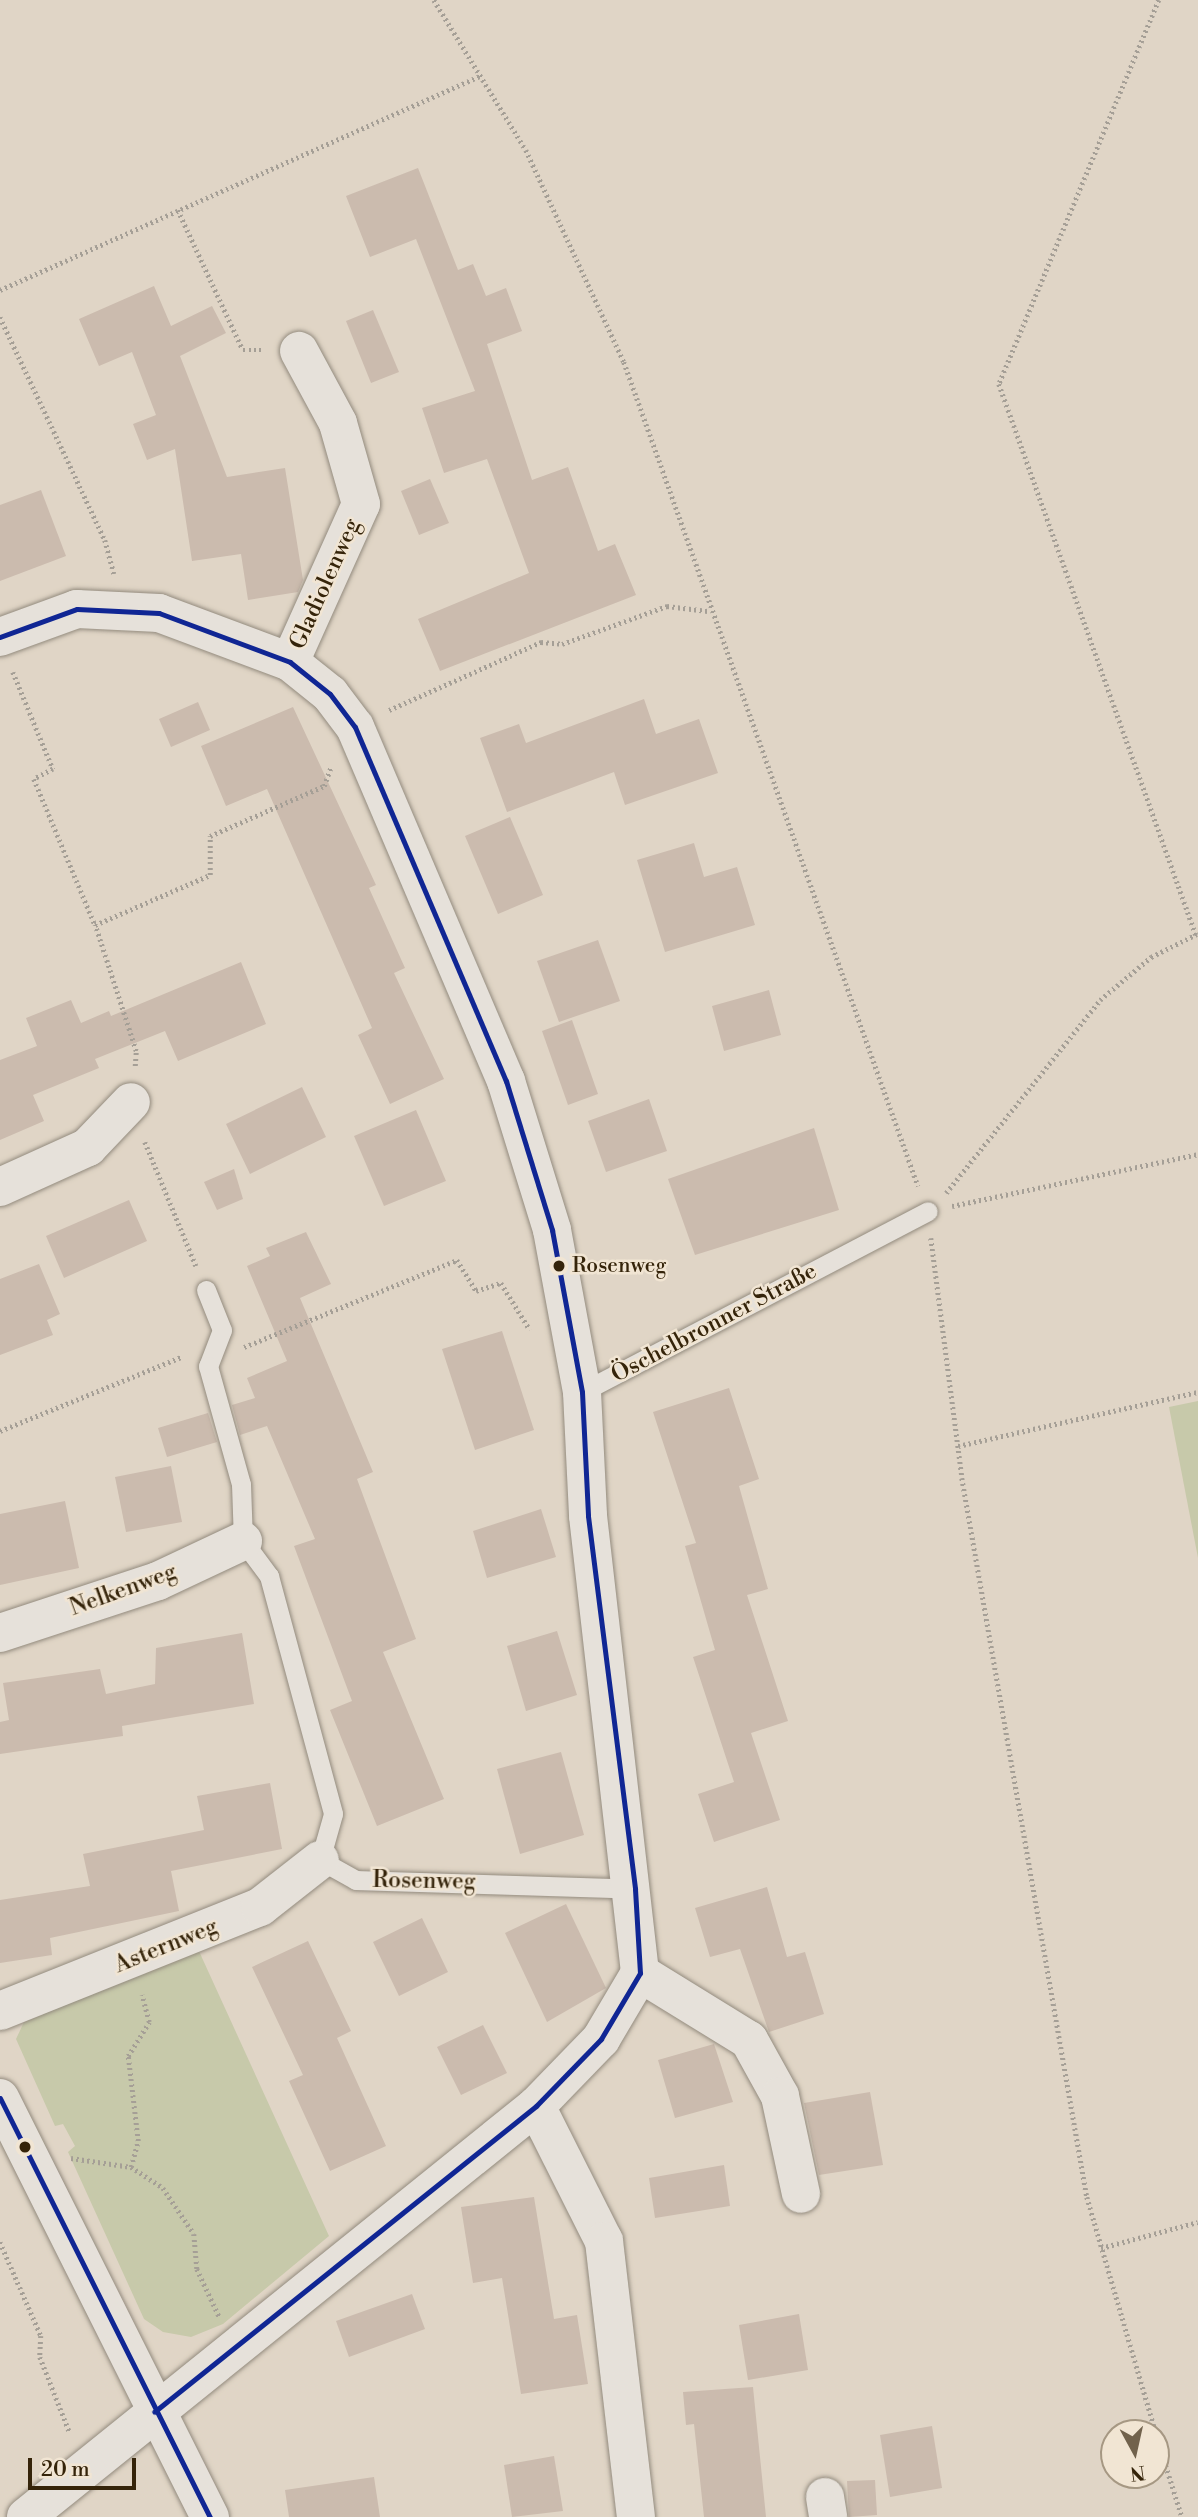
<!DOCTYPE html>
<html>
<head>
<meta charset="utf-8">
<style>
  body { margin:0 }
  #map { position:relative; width:1198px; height:2517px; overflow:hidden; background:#e0d5c6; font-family:"Libre Bodoni",serif }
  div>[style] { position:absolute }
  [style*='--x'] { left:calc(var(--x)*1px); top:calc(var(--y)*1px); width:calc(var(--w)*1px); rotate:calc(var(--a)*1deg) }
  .green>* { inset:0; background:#c7c9aa }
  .building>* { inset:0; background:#cbbbae }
  .path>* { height:4.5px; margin-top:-2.25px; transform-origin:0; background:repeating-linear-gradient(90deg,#a59f96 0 2px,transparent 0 5.5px) }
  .roads { filter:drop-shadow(0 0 2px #938b7e) drop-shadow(0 0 2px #938b7e) }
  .service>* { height:19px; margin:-9.5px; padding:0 9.5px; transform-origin:9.5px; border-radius:9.5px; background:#e6e1da }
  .minor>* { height:38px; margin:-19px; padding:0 19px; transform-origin:19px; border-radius:19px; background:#e6e1da }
  .bus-1>* { height:5px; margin:-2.5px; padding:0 2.5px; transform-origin:2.5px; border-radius:2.5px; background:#102694 }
  .dots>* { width:19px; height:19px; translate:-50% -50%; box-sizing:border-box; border:4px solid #f1e5d3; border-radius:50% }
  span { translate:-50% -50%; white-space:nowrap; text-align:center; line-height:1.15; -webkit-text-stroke:5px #f1e5d3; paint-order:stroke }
  .bus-label { font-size:21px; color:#35240a }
  .left { translate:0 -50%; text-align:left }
  .street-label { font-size:23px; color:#35240a }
  .north { position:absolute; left:1100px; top:2419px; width:70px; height:70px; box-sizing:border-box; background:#f1e5d3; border:2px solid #a69883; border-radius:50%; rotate:172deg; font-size:19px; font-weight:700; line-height:28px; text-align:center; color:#35240a }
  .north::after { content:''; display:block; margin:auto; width:24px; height:32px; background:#71624c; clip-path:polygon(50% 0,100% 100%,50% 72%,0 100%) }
  .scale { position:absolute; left:28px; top:2458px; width:108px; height:32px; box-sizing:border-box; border:4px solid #35240a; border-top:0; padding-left:9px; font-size:21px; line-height:24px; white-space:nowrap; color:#35240a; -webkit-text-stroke:5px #f1e5d3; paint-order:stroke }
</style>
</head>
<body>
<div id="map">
  <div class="green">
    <i style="clip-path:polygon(1198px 1401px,1198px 1558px,1169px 1407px)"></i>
    <i style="clip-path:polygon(198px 1949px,329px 2236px,223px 2324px,191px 2337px,163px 2332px,144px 2319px,68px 2152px,75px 2146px,63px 2124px,55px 2126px,16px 2039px,25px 2020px)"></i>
  </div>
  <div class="building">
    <i style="clip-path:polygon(418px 168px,458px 270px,473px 264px,486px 296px,506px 288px,522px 331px,487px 344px,532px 480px,568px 467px,598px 551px,615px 544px,636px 595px,440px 671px,418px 619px,529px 573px,487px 459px,444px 473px,422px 408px,475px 391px,416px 239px,370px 257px,346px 196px)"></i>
    <i style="clip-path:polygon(154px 286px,171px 326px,212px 306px,226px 333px,180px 356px,227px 477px,285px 468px,303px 580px,298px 592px,248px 600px,241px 554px,192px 561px,175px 449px,147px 460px,133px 424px,156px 415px,132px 352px,99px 366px,79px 319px)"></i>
    <i style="clip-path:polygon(373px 310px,399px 372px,371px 383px,346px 321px)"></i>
    <i style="clip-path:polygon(430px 479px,449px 523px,419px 535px,401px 491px)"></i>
    <i style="clip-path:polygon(41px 490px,66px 556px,0 581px,0 505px)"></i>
    <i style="clip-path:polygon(644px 699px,656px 734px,699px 719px,718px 773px,625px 805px,614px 772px,507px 812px,480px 738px,519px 724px,526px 743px)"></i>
    <i style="clip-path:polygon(198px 702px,210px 730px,171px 747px,159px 719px)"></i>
    <i style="clip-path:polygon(293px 707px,376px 885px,369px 888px,405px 968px,394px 973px,444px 1079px,390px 1104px,358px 1035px,372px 1028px,267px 789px,226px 806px,201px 746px)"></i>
    <i style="clip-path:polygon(510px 817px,543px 895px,498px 914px,465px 836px)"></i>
    <i style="clip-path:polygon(694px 843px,704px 877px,737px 867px,755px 925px,665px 952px,637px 860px)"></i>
    <i style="clip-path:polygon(598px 940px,620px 1001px,559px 1022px,537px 961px)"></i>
    <i style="clip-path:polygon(241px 962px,266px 1024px,178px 1061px,165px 1031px,95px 1059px,99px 1068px,33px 1095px,44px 1121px,0 1140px,0 1060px,37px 1046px,26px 1018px,71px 1000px,81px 1023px,109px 1011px,111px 1016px)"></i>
    <i style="clip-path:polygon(769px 990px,781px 1035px,724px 1051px,712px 1006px)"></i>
    <i style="clip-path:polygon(572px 1020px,598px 1094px,568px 1105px,542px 1031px)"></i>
    <i style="clip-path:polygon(302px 1087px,326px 1137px,250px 1174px,226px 1124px)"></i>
    <i style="clip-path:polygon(649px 1099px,667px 1151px,606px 1172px,588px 1121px)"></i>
    <i style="clip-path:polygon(416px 1110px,446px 1181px,384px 1206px,354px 1136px)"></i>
    <i style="clip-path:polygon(814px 1128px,839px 1210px,695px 1255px,668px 1179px)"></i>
    <i style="clip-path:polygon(234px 1169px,243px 1199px,217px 1210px,204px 1182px)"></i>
    <i style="clip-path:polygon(129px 1200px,147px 1241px,64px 1278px,46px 1236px)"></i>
    <i style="clip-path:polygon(306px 1232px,331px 1284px,300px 1298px,373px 1472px,357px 1479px,416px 1639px,383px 1652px,444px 1799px,377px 1826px,330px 1710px,352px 1701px,294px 1546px,315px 1539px,267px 1426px,240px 1435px,232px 1405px,255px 1398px,247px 1378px,287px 1361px,247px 1266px,270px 1256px,266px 1248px)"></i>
    <i style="clip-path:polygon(39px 1264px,60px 1314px,47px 1320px,53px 1335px,0 1355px,0 1279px)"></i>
    <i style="clip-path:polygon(502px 1331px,534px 1430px,475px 1450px,442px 1349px)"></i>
    <i style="clip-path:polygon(729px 1388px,759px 1479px,739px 1486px,768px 1589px,747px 1595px,788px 1721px,751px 1733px,780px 1820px,714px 1842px,698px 1794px,734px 1782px,693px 1657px,715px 1650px,685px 1546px,696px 1543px,653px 1412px)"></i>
    <i style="clip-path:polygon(208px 1413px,217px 1442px,167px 1457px,158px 1428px)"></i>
    <i style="clip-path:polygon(171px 1466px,182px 1522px,126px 1532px,115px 1477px)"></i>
    <i style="clip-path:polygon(65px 1501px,79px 1568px,0 1585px,0 1514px)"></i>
    <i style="clip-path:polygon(541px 1509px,556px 1557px,487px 1578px,473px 1531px)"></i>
    <i style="clip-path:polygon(557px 1631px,577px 1695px,526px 1711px,507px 1646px)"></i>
    <i style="clip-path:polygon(242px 1633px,254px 1704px,122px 1726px,123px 1736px,0 1754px,0 1722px,9px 1720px,3px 1683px,100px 1669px,106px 1694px,155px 1684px,156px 1648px)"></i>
    <i style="clip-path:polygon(561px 1752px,584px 1835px,520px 1854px,497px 1769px)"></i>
    <i style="clip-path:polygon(270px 1783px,282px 1849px,171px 1871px,179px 1911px,50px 1938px,52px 1955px,0 1963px,0 1900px,90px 1886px,83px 1854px,204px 1830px,197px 1796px)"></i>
    <i style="clip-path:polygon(767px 1887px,787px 1957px,805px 1952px,824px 2014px,769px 2032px,740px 1949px,710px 1957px,695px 1908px)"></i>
    <i style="clip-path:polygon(566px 1904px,606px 1988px,547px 2022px,505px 1933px)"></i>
    <i style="clip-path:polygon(422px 1918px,448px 1972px,399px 1996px,373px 1942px)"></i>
    <i style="clip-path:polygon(308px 1941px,351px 2031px,337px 2038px,386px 2146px,330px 2171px,289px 2081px,303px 2075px,252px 1967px)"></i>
    <i style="clip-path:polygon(483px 2025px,507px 2073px,461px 2095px,437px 2047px)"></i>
    <i style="clip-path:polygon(714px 2044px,733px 2102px,675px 2118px,658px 2060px)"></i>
    <i style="clip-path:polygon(870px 2092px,883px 2165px,819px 2175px,804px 2103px)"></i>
    <i style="clip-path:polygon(724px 2165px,730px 2206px,655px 2218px,649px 2178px)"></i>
    <i style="clip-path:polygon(534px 2197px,554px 2319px,577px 2315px,588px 2384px,521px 2394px,502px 2278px,473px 2283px,461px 2207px)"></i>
    <i style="clip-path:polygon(412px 2294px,425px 2329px,349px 2357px,336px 2321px)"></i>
    <i style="clip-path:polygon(799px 2314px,808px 2370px,748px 2380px,739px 2325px)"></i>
    <i style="clip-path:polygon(753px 2387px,766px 2517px,704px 2517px,694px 2424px,686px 2425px,683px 2392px)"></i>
    <i style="clip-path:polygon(932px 2426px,942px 2488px,890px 2497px,880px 2435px)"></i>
    <i style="clip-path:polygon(554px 2456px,563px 2511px,512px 2517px,504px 2465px)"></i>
    <i style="clip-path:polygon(374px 2477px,380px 2517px,289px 2517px,285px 2490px)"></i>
    <i style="clip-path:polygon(875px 2480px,877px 2515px,849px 2517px,847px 2481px)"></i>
  </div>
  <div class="path">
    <i style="--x:434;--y:0;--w:176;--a:58.5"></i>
    <i style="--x:526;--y:150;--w:234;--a:65.2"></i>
    <i style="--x:624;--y:362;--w:875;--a:70.36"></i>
    <i style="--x:1159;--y:0;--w:416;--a:112.6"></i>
    <i style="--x:999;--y:384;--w:585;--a:70.33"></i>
    <i style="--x:178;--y:210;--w:154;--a:65.1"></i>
    <i style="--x:243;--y:350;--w:20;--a:0"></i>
    <i style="--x:0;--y:290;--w:526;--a:-24.03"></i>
    <i style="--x:0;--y:317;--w:246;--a:64.8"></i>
    <i style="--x:105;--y:540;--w:35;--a:75"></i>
    <i style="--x:13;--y:672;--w:105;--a:67.6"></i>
    <i style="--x:53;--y:769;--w:21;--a:152"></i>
    <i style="--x:34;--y:779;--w:158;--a:67.3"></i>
    <i style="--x:389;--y:710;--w:167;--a:-24.1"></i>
    <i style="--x:541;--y:642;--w:21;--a:5"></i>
    <i style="--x:562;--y:644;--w:112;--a:-19.9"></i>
    <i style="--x:667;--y:606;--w:41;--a:7"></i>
    <i style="--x:135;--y:1066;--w:15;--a:-86"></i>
    <i style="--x:136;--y:1051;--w:133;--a:-108"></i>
    <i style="--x:95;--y:925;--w:125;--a:-23.5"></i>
    <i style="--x:210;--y:875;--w:39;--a:-90"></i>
    <i style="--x:210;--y:836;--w:124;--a:-23.7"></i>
    <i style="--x:324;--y:786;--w:20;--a:-70"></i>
    <i style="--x:145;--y:1142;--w:134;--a:67.6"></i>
    <i style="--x:946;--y:1193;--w:247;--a:-51.4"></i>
    <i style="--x:1100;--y:1000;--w:67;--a:-40.1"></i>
    <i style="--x:1151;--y:957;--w:51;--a:-26.6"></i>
    <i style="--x:952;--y:1206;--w:251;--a:-11.9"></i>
    <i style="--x:931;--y:1238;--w:242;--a:82.6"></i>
    <i style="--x:962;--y:1478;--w:730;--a:80.14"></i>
    <i style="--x:1087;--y:2197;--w:246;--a:73.7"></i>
    <i style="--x:244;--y:1347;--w:230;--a:-22.2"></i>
    <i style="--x:457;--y:1260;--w:36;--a:58"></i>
    <i style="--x:476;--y:1291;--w:26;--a:-18"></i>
    <i style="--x:501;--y:1283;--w:55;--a:58.3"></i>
    <i style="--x:0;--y:1431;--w:196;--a:-22.2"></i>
    <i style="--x:958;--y:1446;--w:246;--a:-12.7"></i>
    <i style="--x:71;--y:2158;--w:61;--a:8.5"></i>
    <i style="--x:131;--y:2167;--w:38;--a:33"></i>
    <i style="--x:163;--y:2188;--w:55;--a:56"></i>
    <i style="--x:194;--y:2234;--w:35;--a:85"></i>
    <i style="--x:197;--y:2269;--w:52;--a:64.9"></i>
    <i style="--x:131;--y:2167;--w:27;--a:-75"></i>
    <i style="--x:138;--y:2141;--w:86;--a:-96.7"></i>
    <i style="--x:128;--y:2056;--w:40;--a:-58"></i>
    <i style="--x:149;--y:2022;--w:28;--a:-105"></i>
    <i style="--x:0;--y:2242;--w:103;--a:66.4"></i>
    <i style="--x:41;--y:2336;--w:21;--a:93"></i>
    <i style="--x:40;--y:2357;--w:82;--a:68.5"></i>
    <i style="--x:1101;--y:2248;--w:100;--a:-15"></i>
    <i style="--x:1156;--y:2434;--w:87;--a:72.6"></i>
  </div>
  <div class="roads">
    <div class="service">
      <i style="--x:206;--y:1290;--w:43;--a:68.2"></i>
      <i style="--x:222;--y:1330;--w:39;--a:111"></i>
      <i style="--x:208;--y:1366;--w:123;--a:74.4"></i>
      <i style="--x:241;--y:1484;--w:57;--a:88"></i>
      <i style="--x:243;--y:1541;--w:44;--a:53.4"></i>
      <i style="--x:269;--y:1576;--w:246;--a:74.9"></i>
      <i style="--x:333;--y:1814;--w:48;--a:105.8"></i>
      <i style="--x:320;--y:1860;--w:41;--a:29.1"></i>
      <i style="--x:356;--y:1880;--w:279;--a:1.8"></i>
      <i style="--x:582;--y:1392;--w:390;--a:-27.6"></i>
    </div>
    <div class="minor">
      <i style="--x:0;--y:637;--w:82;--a:-20"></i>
      <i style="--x:77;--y:609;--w:82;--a:2.8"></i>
      <i style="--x:159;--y:613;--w:140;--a:20.5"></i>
      <i style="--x:290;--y:662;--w:51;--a:38.7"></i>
      <i style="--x:330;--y:694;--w:41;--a:52.9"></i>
      <i style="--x:355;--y:727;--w:385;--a:66.9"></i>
      <i style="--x:506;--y:1081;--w:156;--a:72.8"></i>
      <i style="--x:552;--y:1230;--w:165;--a:79.5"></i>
      <i style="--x:582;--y:1392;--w:124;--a:87.2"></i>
      <i style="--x:588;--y:1516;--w:460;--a:83.5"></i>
      <i style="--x:640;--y:1973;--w:77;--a:120.6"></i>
      <i style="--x:601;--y:2039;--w:93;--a:134.1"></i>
      <i style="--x:536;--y:2106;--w:655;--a:141.14"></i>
      <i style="--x:290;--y:662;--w:173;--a:-65.8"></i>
      <i style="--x:361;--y:504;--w:84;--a:-105.9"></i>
      <i style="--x:338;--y:423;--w:82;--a:-118.4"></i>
      <i style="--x:0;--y:1187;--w:97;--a:-24.4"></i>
      <i style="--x:88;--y:1147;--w:62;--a:-46.3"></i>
      <i style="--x:0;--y:1633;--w:166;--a:-18.2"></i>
      <i style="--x:158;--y:1581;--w:94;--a:-25.2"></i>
      <i style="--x:640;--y:1973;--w:128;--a:31.6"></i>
      <i style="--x:749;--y:2040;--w:64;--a:61"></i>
      <i style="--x:780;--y:2096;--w:100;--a:77.9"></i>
      <i style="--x:0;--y:2011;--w:280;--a:-21.8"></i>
      <i style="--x:260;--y:1907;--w:76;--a:-38.1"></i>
      <i style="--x:0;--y:2098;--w:469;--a:63.4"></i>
      <i style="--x:536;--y:2106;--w:151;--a:63.3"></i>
      <i style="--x:604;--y:2241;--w:278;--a:83.4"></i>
      <i style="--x:825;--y:2497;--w:20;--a:81"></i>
    </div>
  </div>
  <div class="bus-1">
    <i style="--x:0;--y:637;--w:82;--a:-20"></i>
    <i style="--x:77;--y:609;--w:82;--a:2.8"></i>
    <i style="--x:159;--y:613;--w:140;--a:20.5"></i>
    <i style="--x:290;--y:662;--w:51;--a:38.7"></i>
    <i style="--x:330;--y:694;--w:41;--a:52.9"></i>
    <i style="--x:355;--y:727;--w:385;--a:66.9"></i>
    <i style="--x:506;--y:1081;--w:156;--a:72.8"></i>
    <i style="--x:552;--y:1230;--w:165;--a:79.5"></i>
    <i style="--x:582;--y:1392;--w:124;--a:87.2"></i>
    <i style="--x:588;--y:1516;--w:376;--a:82.8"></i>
    <i style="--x:635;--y:1889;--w:84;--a:86.6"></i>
    <i style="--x:640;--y:1973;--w:77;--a:120.6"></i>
    <i style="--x:601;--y:2039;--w:93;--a:134.1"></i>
    <i style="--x:536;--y:2106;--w:489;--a:141.3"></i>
    <i style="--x:0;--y:2098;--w:469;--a:63.4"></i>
  </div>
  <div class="dots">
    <i style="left:559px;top:1266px;background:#35240a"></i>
    <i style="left:25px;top:2147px;background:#35240a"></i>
  </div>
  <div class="bus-label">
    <span class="left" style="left:572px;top:1266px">Rosenweg</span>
  </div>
  <div class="street-label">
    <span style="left:325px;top:584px;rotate:-66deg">Gladiolenweg</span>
    <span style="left:714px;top:1323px;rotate:-28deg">Öschelbronner Straße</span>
    <span style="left:123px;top:1590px;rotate:-20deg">Nelkenweg</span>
    <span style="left:424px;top:1881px;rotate:1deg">Rosenweg</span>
    <span style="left:166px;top:1946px;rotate:-22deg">Asternweg</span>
  </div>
  <div class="north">N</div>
  <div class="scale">20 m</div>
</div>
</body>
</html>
